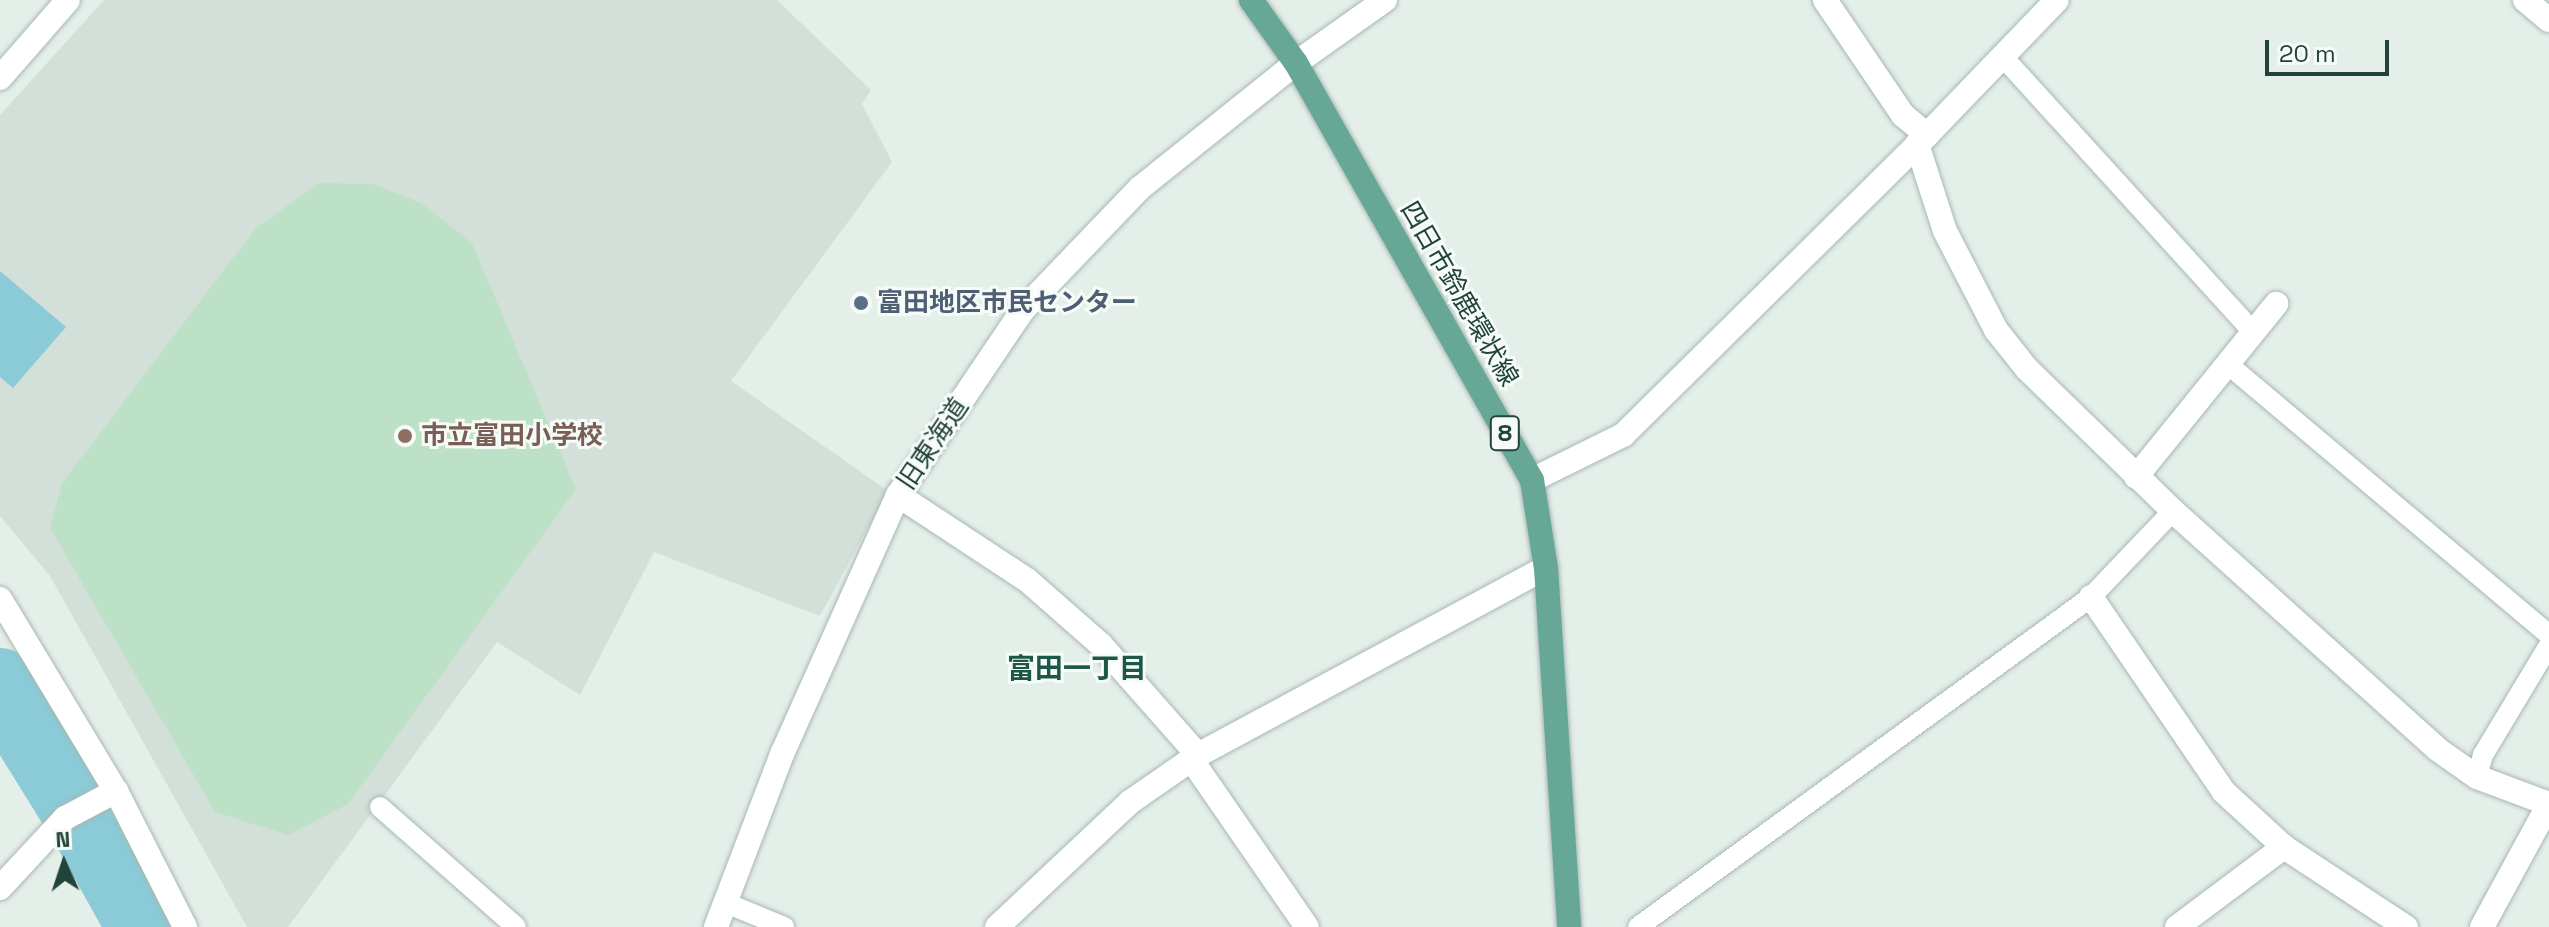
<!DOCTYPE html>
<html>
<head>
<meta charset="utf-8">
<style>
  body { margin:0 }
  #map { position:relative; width:2549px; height:927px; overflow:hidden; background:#e5efea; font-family:"Space Grotesk","Noto Sans JP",sans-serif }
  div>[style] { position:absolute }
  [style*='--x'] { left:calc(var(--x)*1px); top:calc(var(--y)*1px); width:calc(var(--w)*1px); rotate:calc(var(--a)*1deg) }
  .built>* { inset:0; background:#d3dfd9 }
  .green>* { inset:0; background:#bde1c6 }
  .water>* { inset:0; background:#8acbd7 }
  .river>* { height:74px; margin:-37px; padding:0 37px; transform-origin:37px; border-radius:37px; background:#8acbd7 }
  .roads { filter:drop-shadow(0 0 2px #a7b8b2) drop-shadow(0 0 2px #a7b8b2) }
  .service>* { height:20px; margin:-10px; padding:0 10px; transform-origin:10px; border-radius:10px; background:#fff }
  .minor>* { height:24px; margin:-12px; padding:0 12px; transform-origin:12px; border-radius:12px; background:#fff }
  .secondary>* { height:24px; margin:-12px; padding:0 12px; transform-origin:12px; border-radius:12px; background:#fff }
  .primary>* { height:24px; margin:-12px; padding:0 12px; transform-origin:12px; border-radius:12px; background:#67a796 }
  .dots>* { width:22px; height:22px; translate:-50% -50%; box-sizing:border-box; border:4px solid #f6fbf8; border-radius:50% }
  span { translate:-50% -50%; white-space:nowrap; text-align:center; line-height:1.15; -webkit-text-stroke:6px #f6fbf8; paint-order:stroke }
  .shield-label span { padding:2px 6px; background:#f6fbf8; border:2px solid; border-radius:6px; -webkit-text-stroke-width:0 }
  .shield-label { font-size:24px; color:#22433a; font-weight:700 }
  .street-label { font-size:26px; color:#22433a }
  .service-label { font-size:26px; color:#4e5e75; font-weight:700 }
  .left { translate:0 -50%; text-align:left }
  .education-label { font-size:26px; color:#785e54; font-weight:700 }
  .neighbourhood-label { font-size:28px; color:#1c5748; font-weight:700 }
  .north { position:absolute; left:24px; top:823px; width:80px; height:80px; -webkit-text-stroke:6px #f6fbf8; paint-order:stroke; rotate:357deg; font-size:22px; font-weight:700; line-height:32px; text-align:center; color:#22433a }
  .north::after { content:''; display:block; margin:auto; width:28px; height:36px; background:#22433a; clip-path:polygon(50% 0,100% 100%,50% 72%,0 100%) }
  .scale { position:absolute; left:2265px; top:40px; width:124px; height:36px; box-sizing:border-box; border:4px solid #22433a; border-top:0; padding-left:10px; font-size:24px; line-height:28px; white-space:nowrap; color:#22433a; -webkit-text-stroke:6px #f6fbf8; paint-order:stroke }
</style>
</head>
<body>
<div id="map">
  <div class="built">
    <i style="clip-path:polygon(104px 0,777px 0,871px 90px,862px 104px,892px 162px,731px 381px,888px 491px,820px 616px,654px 552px,580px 695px,497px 642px,288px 927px,247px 927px,50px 576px,0 516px,0 115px)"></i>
  </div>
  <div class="green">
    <i style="clip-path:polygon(319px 183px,373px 184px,421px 203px,472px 243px,576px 489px,348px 804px,288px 835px,215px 812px,50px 528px,62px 483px,255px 229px)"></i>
  </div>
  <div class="water">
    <i style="clip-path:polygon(0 271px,66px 327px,13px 388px,0 377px)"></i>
  </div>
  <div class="river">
    <i style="--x:0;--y:685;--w:171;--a:58.2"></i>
    <i style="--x:90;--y:830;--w:111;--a:60.9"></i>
  </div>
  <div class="roads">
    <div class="service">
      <i style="--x:2002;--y:56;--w:372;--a:47.7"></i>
      <i style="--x:2230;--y:366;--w:417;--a:40.1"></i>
      <i style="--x:2477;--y:777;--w:23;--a:-75"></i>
      <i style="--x:2483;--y:755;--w:128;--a:-59"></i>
      <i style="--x:380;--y:807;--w:181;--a:41.4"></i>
      <i style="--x:726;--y:903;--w:63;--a:22.5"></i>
      <i style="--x:1638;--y:927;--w:560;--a:-36.07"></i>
      <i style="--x:2091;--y:597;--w:119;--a:-46.4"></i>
    </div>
    <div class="minor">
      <i style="--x:1825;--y:0;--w:139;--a:55.9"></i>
      <i style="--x:1903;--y:115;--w:31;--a:40"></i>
      <i style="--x:2525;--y:0;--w:31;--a:40"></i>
      <i style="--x:0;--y:78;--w:103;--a:-48.9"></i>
      <i style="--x:1917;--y:144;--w:91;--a:72.2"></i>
      <i style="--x:1945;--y:231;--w:111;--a:62.7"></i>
      <i style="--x:1996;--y:330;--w:50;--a:51.5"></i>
      <i style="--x:2027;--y:369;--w:204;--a:44.2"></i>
      <i style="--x:2173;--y:511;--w:355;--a:42"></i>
      <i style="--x:2437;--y:749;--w:49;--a:35"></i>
      <i style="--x:2477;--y:777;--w:77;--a:20.6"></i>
      <i style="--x:2136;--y:477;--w:223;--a:-51"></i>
      <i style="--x:1532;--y:480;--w:102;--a:-26.3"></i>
      <i style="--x:1623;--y:435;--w:427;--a:-44.6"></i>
      <i style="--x:1927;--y:135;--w:187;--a:-46.1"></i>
      <i style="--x:898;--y:495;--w:154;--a:33.4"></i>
      <i style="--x:1027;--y:580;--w:98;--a:41.3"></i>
      <i style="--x:1101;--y:645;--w:147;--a:48.6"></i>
      <i style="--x:2091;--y:597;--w:236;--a:55.7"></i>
      <i style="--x:2224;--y:792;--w:81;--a:42.5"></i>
      <i style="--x:2284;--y:847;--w:146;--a:33.3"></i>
      <i style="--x:0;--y:599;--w:224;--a:58.9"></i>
      <i style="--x:116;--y:791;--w:153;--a:63.1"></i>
      <i style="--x:1191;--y:759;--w:204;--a:55.4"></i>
      <i style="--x:0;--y:888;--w:96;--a:-47.1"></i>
      <i style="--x:65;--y:818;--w:58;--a:-27.9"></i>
      <i style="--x:716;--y:927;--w:187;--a:-69.1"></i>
      <i style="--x:783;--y:752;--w:282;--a:-65.9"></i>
      <i style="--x:898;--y:495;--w:222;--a:-56"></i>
      <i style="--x:1022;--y:311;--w:170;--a:-46.2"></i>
      <i style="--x:1140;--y:188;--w:200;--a:-38.7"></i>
      <i style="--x:997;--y:927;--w:183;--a:-43.2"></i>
      <i style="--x:1130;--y:802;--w:83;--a:-34.7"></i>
      <i style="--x:1198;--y:755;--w:395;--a:-28.3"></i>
      <i style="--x:2177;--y:927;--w:134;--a:-36.8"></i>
      <i style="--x:2482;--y:927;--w:140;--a:-61.4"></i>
    </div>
    <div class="secondary">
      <i style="--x:1296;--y:63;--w:109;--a:-35.3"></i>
    </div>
    <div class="primary">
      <i style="--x:1251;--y:0;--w:77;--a:54.5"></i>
      <i style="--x:1296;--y:63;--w:479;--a:60.5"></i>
      <i style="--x:1532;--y:480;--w:89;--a:81"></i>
      <i style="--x:1546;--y:568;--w:360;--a:86.3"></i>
    </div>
  </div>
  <div class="dots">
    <i style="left:861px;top:303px;background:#5c6f8a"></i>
    <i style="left:405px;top:436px;background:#8d6e63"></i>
  </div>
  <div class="shield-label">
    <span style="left:1505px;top:433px">8</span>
  </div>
  <div class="street-label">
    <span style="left:1459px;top:294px;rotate:60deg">四日市鈴鹿環状線</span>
    <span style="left:933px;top:444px;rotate:-56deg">旧東海道</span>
  </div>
  <div class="service-label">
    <span class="left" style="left:877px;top:303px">富田地区市民センター</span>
  </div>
  <div class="education-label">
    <span class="left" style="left:421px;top:436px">市立富田小学校</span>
  </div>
  <div class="neighbourhood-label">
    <span style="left:1077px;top:668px">富田一丁目</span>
  </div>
  <div class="north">N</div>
  <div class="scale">20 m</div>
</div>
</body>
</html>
